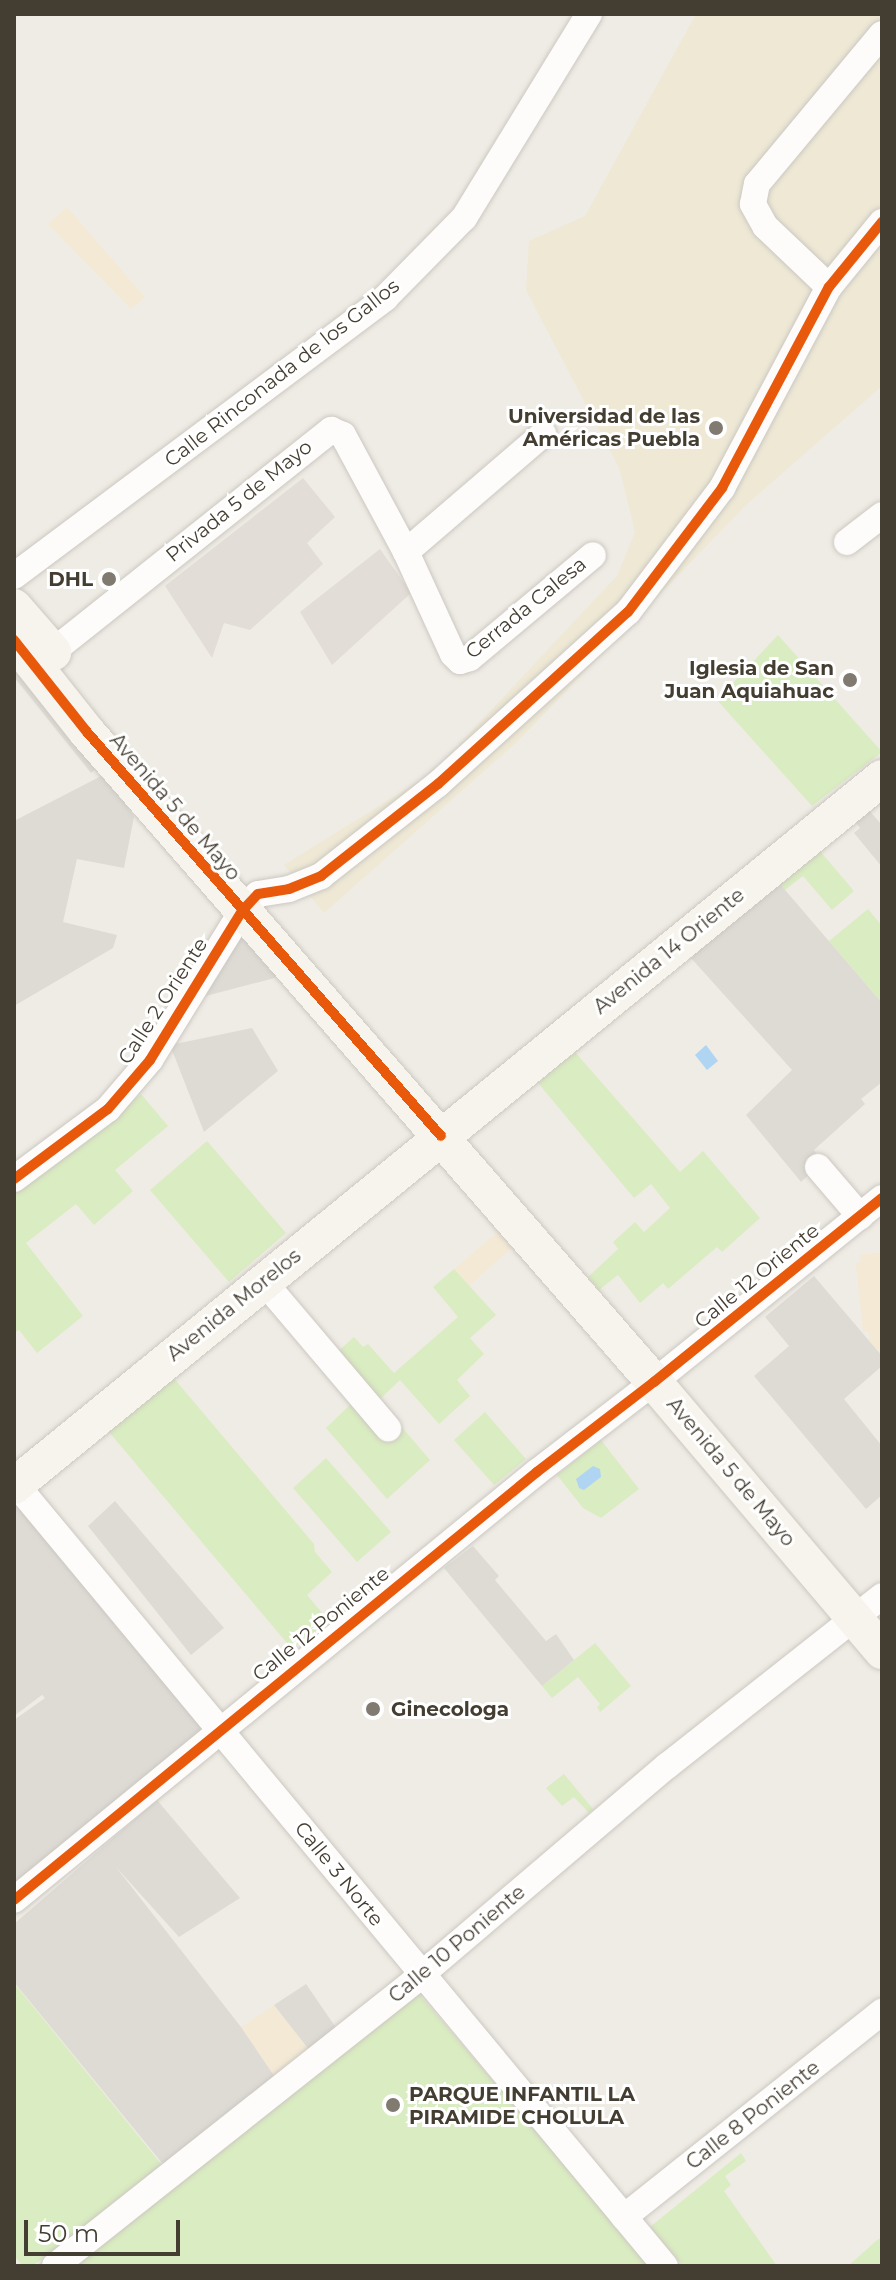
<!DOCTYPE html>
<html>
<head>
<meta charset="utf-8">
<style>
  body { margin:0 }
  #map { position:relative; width:896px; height:2280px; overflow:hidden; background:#efece5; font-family:Montserrat,sans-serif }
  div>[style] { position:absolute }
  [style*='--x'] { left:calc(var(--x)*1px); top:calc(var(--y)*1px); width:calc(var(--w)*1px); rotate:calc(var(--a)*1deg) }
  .commercial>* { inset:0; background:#f4e9d5 }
  .industrial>* { inset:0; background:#e2ddd6 }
  .education>* { inset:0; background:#eee8d5 }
  .green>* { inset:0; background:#daecc1 }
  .parking>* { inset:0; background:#dedbd5 }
  .water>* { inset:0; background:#afd5f2 }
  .roads { filter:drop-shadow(0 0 2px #cbc8c1) drop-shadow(0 0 2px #cbc8c1) }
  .minor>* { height:26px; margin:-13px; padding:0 13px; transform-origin:13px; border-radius:13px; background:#fdfcfb }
  .secondary>* { height:36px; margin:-18px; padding:0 18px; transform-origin:18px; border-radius:18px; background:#f6f4ec }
  .cycleway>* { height:10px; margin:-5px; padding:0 5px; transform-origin:5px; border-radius:5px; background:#e8590c }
  .dots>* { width:22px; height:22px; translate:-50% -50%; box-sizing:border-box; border:4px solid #fff; border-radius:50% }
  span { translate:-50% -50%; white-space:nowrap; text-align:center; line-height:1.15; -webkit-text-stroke:6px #fff; paint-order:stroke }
  .street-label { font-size:20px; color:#443d31 }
  .poi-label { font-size:20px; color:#443d31; font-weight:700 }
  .right { translate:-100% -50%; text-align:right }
  .left { translate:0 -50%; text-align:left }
  .frame { position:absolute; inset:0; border:16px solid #443d31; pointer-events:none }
  .scale { position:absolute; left:24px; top:2220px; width:156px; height:36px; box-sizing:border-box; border:4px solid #443d31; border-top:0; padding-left:10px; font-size:24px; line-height:28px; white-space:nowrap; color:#443d31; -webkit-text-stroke:6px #fff; paint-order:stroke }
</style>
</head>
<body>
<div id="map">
  <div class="commercial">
    <i style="clip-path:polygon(67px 207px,145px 297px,131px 309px,48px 224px)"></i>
    <i style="clip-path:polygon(502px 1228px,516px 1244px,469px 1286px,454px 1269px)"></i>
    <i style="clip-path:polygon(882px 1252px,882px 1356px,869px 1341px,869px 1332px,863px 1332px,856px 1264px,861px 1262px,860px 1255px)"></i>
    <i style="clip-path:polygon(274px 2005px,314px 2056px,281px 2086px,241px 2027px)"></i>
  </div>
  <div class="industrial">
    <i style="clip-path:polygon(303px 478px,335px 517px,307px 543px,323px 564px,250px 630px,224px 623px,212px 658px,165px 586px)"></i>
    <i style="clip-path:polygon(380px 549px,411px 593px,332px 665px,300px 612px)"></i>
  </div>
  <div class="education">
    <i style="clip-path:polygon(696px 14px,882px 14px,882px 386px,746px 505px,517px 742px,324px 913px,284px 865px,432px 773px,617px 576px,635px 532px,620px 470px,526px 290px,529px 241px,585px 216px)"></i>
  </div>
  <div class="green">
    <i style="clip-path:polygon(778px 635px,882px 752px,812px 806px,717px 700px)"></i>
    <i style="clip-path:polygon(820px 851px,854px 891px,832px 910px,803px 876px,785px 890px,780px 884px)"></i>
    <i style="clip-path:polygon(868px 909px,882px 926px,882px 1003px,829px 941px)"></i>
    <i style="clip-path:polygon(575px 1052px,680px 1172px,703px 1151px,760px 1218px,722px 1252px,717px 1247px,668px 1289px,663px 1283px,640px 1303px,618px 1275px,599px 1290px,588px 1277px,618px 1249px,613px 1242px,635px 1222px,644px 1232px,670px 1208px,651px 1184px,634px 1198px,538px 1083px)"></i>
    <i style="clip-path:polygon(141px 1094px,168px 1126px,115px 1170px,133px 1191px,94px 1225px,76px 1204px,26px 1243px,83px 1316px,37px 1353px,19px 1330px,14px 1333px,14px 1182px,97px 1132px)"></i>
    <i style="clip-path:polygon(207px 1141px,286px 1233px,229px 1282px,150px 1190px)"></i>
    <i style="clip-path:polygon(454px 1269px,496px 1315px,470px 1338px,484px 1354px,457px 1380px,470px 1396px,439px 1424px,400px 1380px,378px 1401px,335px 1354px,354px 1337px,363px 1347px,368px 1344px,394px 1373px,458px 1317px,433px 1287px)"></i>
    <i style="clip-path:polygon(172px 1376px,314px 1544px,315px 1552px,332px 1572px,307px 1595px,329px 1621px,292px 1649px,109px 1432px)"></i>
    <i style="clip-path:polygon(355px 1400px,400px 1425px,430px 1460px,387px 1499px,326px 1428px)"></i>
    <i style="clip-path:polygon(485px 1412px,526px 1459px,494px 1485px,454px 1440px)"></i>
    <i style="clip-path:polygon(601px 1440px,639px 1489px,601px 1518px,583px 1508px,557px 1475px)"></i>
    <i style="clip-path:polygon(326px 1458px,391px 1532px,357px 1562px,293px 1488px)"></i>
    <i style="clip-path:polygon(595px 1643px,631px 1686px,600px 1712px,597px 1707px,600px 1704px,578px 1677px,552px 1698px,542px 1686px)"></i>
    <i style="clip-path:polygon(564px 1774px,593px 1809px,589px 1813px,574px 1797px,562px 1806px,546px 1788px)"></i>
    <i style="clip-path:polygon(14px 1983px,166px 2170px,32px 2266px,23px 2266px,14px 2256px)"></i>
    <i style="clip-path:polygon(418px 1993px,651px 2266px,64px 2266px)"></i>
    <i style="clip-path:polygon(741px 2153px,746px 2161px,725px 2176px,731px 2185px,724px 2191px,777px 2266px,683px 2266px,650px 2227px)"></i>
    <i style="clip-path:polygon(882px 2237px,882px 2266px,848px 2266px,876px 2241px)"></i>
  </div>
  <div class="parking">
    <i style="clip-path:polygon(14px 650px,107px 760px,91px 773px,14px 677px)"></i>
    <i style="clip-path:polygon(107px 773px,134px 817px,124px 868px,77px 859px,63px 922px,117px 935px,113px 948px,14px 1006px,14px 821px)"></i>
    <i style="clip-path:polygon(868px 809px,882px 825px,882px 867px,854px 833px,860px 828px,855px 821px)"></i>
    <i style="clip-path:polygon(780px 884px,882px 1003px,882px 1082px,861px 1099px,865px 1104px,814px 1150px,823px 1162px,801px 1182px,746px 1115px,792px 1070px,690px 957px)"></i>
    <i style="clip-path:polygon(246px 923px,286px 975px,202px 997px)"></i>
    <i style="clip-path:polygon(252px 1028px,278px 1071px,204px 1132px,170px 1045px)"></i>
    <i style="clip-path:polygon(814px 1276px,882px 1356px,882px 1366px,844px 1399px,882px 1446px,882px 1495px,866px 1509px,754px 1376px,789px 1346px,765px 1317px)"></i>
    <i style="clip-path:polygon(14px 1498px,212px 1728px,14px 1888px,14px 1720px,45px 1698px,42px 1695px,14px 1716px)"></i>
    <i style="clip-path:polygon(115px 1501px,224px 1628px,191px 1655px,88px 1526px)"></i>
    <i style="clip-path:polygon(473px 1546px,499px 1576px,495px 1580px,546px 1641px,556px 1634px,574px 1660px,542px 1686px,444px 1568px)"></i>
    <i style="clip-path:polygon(157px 1800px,240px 1898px,179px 1937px,116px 1867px,241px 2027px,281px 2086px,171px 2174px,14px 1982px,14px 1924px)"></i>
    <i style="clip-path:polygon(306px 1984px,341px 2035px,314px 2056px,274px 2005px)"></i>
  </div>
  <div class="water">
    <i style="clip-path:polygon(706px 1045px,718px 1061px,707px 1070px,695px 1055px)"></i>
    <i style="clip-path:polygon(593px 1466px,600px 1469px,601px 1477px,584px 1490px,579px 1488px,576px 1479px)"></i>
  </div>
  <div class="roads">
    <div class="minor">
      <i style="--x:829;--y:287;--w:88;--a:-136.4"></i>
      <i style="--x:765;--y:226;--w:25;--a:-119"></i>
      <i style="--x:753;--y:204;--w:20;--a:-79"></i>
      <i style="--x:757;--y:184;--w:195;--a:-50.2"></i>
      <i style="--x:847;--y:542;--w:44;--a:-37.6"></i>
      <i style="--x:406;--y:552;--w:181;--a:-40.7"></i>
      <i style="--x:14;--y:576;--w:464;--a:-36.8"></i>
      <i style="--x:385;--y:298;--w:112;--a:-45.4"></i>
      <i style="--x:464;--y:218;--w:239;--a:-58.5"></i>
      <i style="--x:52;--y:652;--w:357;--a:-38.5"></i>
      <i style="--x:331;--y:430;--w:13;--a:23"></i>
      <i style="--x:343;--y:435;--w:133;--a:61.7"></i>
      <i style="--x:406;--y:552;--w:112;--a:65.3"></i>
      <i style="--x:453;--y:654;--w:10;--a:45"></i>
      <i style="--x:460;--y:661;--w:10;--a:-17"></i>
      <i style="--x:470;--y:658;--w:160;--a:-39.9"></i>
      <i style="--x:818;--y:1167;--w:65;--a:49.4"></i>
      <i style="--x:14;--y:1179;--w:117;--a:-36.7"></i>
      <i style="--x:108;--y:1109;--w:65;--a:-49.4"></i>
      <i style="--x:150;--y:1060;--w:175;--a:-58.3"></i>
      <i style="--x:242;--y:911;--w:23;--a:-47"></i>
      <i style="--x:258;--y:894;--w:31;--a:-9"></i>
      <i style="--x:289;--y:889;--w:35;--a:-22"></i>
      <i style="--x:321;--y:876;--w:149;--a:-38.2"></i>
      <i style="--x:438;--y:784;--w:256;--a:-42.2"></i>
      <i style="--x:628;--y:612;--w:156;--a:-52.8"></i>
      <i style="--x:722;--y:488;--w:228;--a:-62"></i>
      <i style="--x:829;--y:287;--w:84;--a:-50.8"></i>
      <i style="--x:264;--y:1282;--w:192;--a:49.7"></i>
      <i style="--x:14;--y:1482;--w:1019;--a:50.3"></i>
      <i style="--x:14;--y:1900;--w:676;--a:-39.3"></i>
      <i style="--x:537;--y:1472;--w:148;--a:-37.6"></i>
      <i style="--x:654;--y:1382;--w:293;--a:-38.9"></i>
      <i style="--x:624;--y:2217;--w:330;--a:-38.5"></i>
      <i style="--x:55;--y:2266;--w:458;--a:-38.4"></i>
      <i style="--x:414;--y:1981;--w:332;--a:-40.4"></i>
      <i style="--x:667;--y:1766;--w:274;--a:-38.3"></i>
    </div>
    <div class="secondary">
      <i style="--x:14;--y:607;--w:60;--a:49.1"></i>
      <i style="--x:14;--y:640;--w:117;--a:51.6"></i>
      <i style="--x:87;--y:732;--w:863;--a:48.9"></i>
      <i style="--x:654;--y:1382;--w:353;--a:49.7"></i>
      <i style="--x:14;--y:1486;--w:1120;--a:-39.2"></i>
    </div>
  </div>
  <div class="cycleway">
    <i style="--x:14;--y:640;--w:117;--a:51.6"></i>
    <i style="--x:87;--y:732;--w:537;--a:48.77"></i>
    <i style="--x:14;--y:1179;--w:117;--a:-36.7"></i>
    <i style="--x:108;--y:1109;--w:65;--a:-49.4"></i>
    <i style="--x:150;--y:1060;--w:175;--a:-58.3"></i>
    <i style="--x:242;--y:911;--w:23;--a:-47"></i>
    <i style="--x:258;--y:894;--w:31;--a:-9"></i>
    <i style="--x:289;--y:889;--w:35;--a:-22"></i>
    <i style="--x:321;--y:876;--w:149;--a:-38.2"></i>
    <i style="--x:438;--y:784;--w:256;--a:-42.2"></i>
    <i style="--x:628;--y:612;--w:156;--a:-52.8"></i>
    <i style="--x:722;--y:488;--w:228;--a:-62"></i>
    <i style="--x:829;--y:287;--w:84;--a:-50.8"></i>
    <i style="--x:14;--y:1900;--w:676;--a:-39.3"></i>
    <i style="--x:537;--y:1472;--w:148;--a:-37.6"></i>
    <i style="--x:654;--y:1382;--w:293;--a:-38.9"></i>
  </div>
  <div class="dots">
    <i style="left:716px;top:428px;background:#807a70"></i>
    <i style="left:109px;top:579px;background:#807a70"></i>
    <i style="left:850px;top:680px;background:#807a70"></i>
    <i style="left:373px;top:1709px;background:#807a70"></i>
    <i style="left:393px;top:2105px;background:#807a70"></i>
  </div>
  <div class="street-label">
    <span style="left:282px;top:373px;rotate:-38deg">Calle Rinconada de los Gallos</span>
    <span style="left:239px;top:501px;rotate:-39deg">Privada 5 de Mayo</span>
    <span style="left:526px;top:608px;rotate:-39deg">Cerrada Calesa</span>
    <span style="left:175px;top:807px;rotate:49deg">Avenida 5 de Mayo</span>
    <span style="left:669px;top:951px;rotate:-39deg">Avenida 14 Oriente</span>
    <span style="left:163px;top:1001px;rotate:-57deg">Calle 2 Oriente</span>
    <span style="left:757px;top:1276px;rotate:-39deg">Calle 12 Oriente</span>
    <span style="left:234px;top:1305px;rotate:-39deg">Avenida Morelos</span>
    <span style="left:731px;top:1472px;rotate:50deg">Avenida 5 de Mayo</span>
    <span style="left:321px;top:1624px;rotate:-39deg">Calle 12 Poniente</span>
    <span style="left:339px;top:1874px;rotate:51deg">Calle 3 Norte</span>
    <span style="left:457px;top:1944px;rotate:-40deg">Calle 10 Poniente</span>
    <span style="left:753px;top:2115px;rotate:-38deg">Calle 8 Poniente</span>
  </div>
  <div class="poi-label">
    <span class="right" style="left:700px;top:428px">Universidad de las<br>Américas Puebla</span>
    <span class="right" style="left:93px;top:579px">DHL</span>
    <span class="right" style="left:834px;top:680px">Iglesia de San<br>Juan Aquiahuac</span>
    <span class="left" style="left:391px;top:1709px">Ginecologa</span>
    <span class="left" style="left:409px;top:2106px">PARQUE INFANTIL LA<br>PIRAMIDE CHOLULA</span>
  </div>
  <div class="frame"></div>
  <div class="scale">50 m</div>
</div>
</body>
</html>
